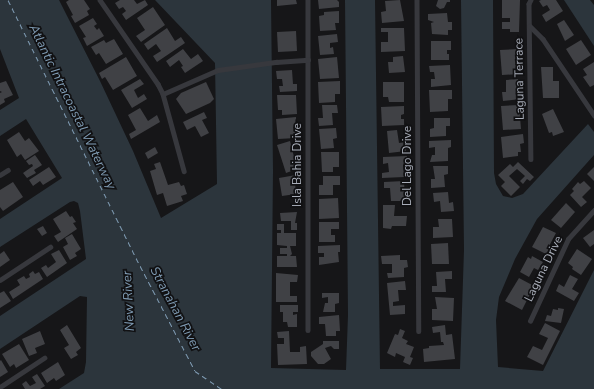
<!DOCTYPE html>
<html>
<head>
<meta charset="utf-8">
<style>
  body { margin:0 }
  #map { position:relative; width:594px; height:389px; overflow:hidden; background:#161618; font-family:"Nunito Sans",sans-serif }
  div>[style] { position:absolute }
  [style*='--x'] { left:calc(var(--x)*1px); top:calc(var(--y)*1px); width:calc(var(--w)*1px); rotate:calc(var(--a)*1deg) }
  .water>* { inset:0; background:#2c353c }
  .ferry>* { height:1px; margin-top:-0.5px; transform-origin:0; background:repeating-linear-gradient(90deg,#7f9bb3 0 5px,transparent 0 9px) }
  .building>* { inset:0; background:#404145 }
  .minor>* { height:4.5px; margin:-2.25px; padding:0 2.25px; transform-origin:2.25px; border-radius:2.25px; background:#37383d }
  span { translate:-50% -50%; white-space:nowrap; text-align:center; line-height:1.15; -webkit-text-stroke:3.5px #111113; paint-order:stroke }
  .street-label { font-size:12px; color:#a8adb8 }
  .water-label { font-size:13px; color:#7f9bb3; font-style:italic }
</style>
</head>
<body>
<div id="map">
  <div class="water">
    <i style="clip-path:polygon(0 0,59px 0,100px 81px,133px 151px,161px 218px,217px 184px,215px 63px,155px 0,271px 0,273px 171px,271px 368px,346px 370px,348px 315px,345px 0,375px 0,380px 369px,460px 369px,464px 250px,461px 0,493px 0,494px 173px,496px 184px,503px 196px,512px 198px,523px 194px,588px 124px,594px 132px,594px 155px,537px 219px,515px 259px,499px 297px,496px 320px,498px 367px,543px 371px,594px 270px,594px 389px,59px 389px,84px 373px,86px 362px,87px 297px,80px 296px,0 349px,0 316px,86px 259px,80px 211px,78px 203px,74px 201px,70px 202px,0 247px,0 219px,62px 178px,26px 119px,0 136px,0 110px,19px 98px,0 49px)"></i>
    <i style="clip-path:polygon(564px 0,590px 0,594px 5px,594px 46px)"></i>
  </div>
  <div class="ferry">
    <i style="--x:8;--y:0;--w:288;--a:63.6"></i>
    <i style="--x:136;--y:258;--w:127;--a:62.4"></i>
    <i style="--x:195;--y:371;--w:32;--a:34"></i>
  </div>
  <div class="building">
    <i style="clip-path:polygon(69px 0,84px 0,90px 9px,87px 11px,89px 15px,75px 23px,71px 16px,73px 15px,66px 2px)"></i>
    <i style="clip-path:polygon(120px 0,134px 0,137px 4px,145px 0,148px 5px,126px 20px,122px 14px,126px 11px,123px 7px,119px 9px,115px 3px)"></i>
    <i style="clip-path:polygon(277px 0,296px 0,297px 4px,277px 6px)"></i>
    <i style="clip-path:polygon(318px 0,337px 0,339px 2px,339px 7px,319px 9px)"></i>
    <i style="clip-path:polygon(400px 0,404px 21px,382px 23px,381px 12px,386px 11px,385px 1px)"></i>
    <i style="clip-path:polygon(438px 0,450px 0,450px 2px,447px 2px,444px 8px,440px 9px,436px 6px)"></i>
    <i style="clip-path:polygon(502px 0,520px 0,519px 32px,510px 32px,510px 29px,502px 29px,502px 22px,510px 22px,510px 18px,502px 18px)"></i>
    <i style="clip-path:polygon(541px 0,556px 0,563px 11px,546px 22px,542px 15px,550px 10px,547px 5px,543px 7px,539px 1px)"></i>
    <i style="clip-path:polygon(153px 7px,165px 25px,141px 42px,136px 36px,145px 30px,137px 18px)"></i>
    <i style="clip-path:polygon(339px 11px,339px 23px,335px 23px,336px 30px,320px 31px,319px 16px,324px 15px,324px 12px)"></i>
    <i style="clip-path:polygon(447px 13px,448px 22px,452px 22px,452px 30px,448px 30px,448px 35px,432px 34px,431px 23px,434px 22px,428px 20px,428px 14px)"></i>
    <i style="clip-path:polygon(93px 18px,97px 24px,94px 26px,97px 30px,99px 28px,104px 36px,87px 46px,83px 38px,86px 37px,79px 26px)"></i>
    <i style="clip-path:polygon(564px 20px,574px 35px,565px 41px,557px 24px)"></i>
    <i style="clip-path:polygon(167px 28px,175px 41px,181px 37px,185px 43px,157px 62px,153px 56px,161px 51px,156px 44px,148px 50px,144px 44px)"></i>
    <i style="clip-path:polygon(381px 28px,404px 28px,405px 51px,381px 52px,381px 42px,388px 42px,388px 32px,381px 32px)"></i>
    <i style="clip-path:polygon(296px 31px,297px 51px,278px 52px,277px 32px)"></i>
    <i style="clip-path:polygon(337px 34px,338px 42px,330px 43px,330px 48px,333px 47px,334px 54px,320px 55px,318px 36px)"></i>
    <i style="clip-path:polygon(114px 39px,123px 54px,106px 64px,99px 53px,96px 55px,91px 47px,104px 40px,106px 43px)"></i>
    <i style="clip-path:polygon(581px 40px,591px 55px,576px 65px,566px 49px)"></i>
    <i style="clip-path:polygon(431px 41px,451px 41px,451px 50px,447px 50px,447px 54px,449px 54px,449px 60px,431px 60px)"></i>
    <i style="clip-path:polygon(183px 49px,191px 59px,198px 54px,203px 61px,185px 73px,181px 67px,183px 66px,179px 60px,170px 67px,166px 61px)"></i>
    <i style="clip-path:polygon(519px 49px,520px 74px,502px 75px,500px 50px)"></i>
    <i style="clip-path:polygon(403px 56px,405px 72px,389px 73px,388px 62px,393px 62px,393px 57px)"></i>
    <i style="clip-path:polygon(126px 57px,137px 76px,113px 90px,105px 77px,102px 79px,99px 73px)"></i>
    <i style="clip-path:polygon(337px 57px,339px 78px,320px 79px,318px 59px)"></i>
    <i style="clip-path:polygon(594px 62px,594px 85px,590px 87px,583px 77px,587px 75px,583px 69px)"></i>
    <i style="clip-path:polygon(450px 65px,451px 85px,431px 87px,431px 79px,435px 79px,434px 72px,430px 72px,429px 66px)"></i>
    <i style="clip-path:polygon(541px 67px,553px 67px,553px 81px,559px 81px,559px 98px,543px 98px)"></i>
    <i style="clip-path:polygon(292px 70px,293px 84px,297px 84px,297px 91px,280px 92px,279px 86px,283px 86px,282px 79px,277px 79px,276px 71px)"></i>
    <i style="clip-path:polygon(140px 79px,144px 84px,134px 90px,138px 98px,144px 94px,147px 99px,132px 108px,121px 90px)"></i>
    <i style="clip-path:polygon(518px 79px,520px 99px,503px 101px,502px 92px,506px 92px,506px 80px)"></i>
    <i style="clip-path:polygon(6px 81px,13px 95px,4px 99px,5px 102px,0 105px,0 93px,2px 92px,0 91px,0 83px)"></i>
    <i style="clip-path:polygon(340px 81px,340px 94px,335px 94px,335px 102px,319px 103px,318px 82px)"></i>
    <i style="clip-path:polygon(206px 82px,214px 99px,210px 103px,186px 114px,176px 99px,181px 93px)"></i>
    <i style="clip-path:polygon(383px 82px,404px 82px,404px 102px,389px 102px,388px 97px,383px 97px)"></i>
    <i style="clip-path:polygon(429px 90px,452px 90px,452px 99px,448px 99px,448px 111px,430px 112px)"></i>
    <i style="clip-path:polygon(277px 95px,296px 95px,297px 114px,282px 115px,282px 110px,278px 110px)"></i>
    <i style="clip-path:polygon(322px 105px,337px 105px,338px 113px,332px 113px,333px 125px,319px 126px,318px 118px,323px 118px)"></i>
    <i style="clip-path:polygon(519px 105px,521px 129px,503px 130px,501px 106px)"></i>
    <i style="clip-path:polygon(404px 106px,404px 114px,401px 115px,401px 119px,404px 119px,404px 125px,382px 126px,381px 107px)"></i>
    <i style="clip-path:polygon(140px 108px,148px 121px,157px 115px,160px 122px,131px 139px,129px 134px,136px 130px,128px 115px)"></i>
    <i style="clip-path:polygon(553px 109px,564px 132px,553px 136px,552px 132px,549px 133px,542px 114px)"></i>
    <i style="clip-path:polygon(204px 112px,207px 118px,202px 120px,209px 133px,201px 137px,195px 126px,187px 130px,183px 122px)"></i>
    <i style="clip-path:polygon(296px 117px,296px 138px,278px 139px,276px 119px)"></i>
    <i style="clip-path:polygon(434px 118px,450px 118px,450px 126px,446px 126px,446px 136px,430px 137px,430px 129px,434px 128px)"></i>
    <i style="clip-path:polygon(336px 128px,337px 138px,333px 139px,334px 148px,321px 149px,319px 129px)"></i>
    <i style="clip-path:polygon(397px 130px,399px 143px,405px 142px,406px 151px,389px 153px,387px 131px)"></i>
    <i style="clip-path:polygon(19px 132px,25px 141px,29px 138px,39px 151px,25px 160px,21px 154px,17px 157px,7px 140px)"></i>
    <i style="clip-path:polygon(523px 134px,524px 143px,520px 144px,521px 152px,518px 152px,518px 156px,503px 158px,501px 137px)"></i>
    <i style="clip-path:polygon(451px 140px,451px 147px,448px 148px,448px 161px,430px 162px,432px 155px,435px 155px,435px 147px,429px 148px,429px 141px)"></i>
    <i style="clip-path:polygon(290px 141px,297px 169px,286px 173px,277px 145px)"></i>
    <i style="clip-path:polygon(155px 147px,158px 153px,148px 159px,145px 153px)"></i>
    <i style="clip-path:polygon(321px 152px,339px 152px,339px 167px,333px 167px,333px 172px,322px 172px)"></i>
    <i style="clip-path:polygon(35px 155px,42px 165px,34px 170px,36px 173px,27px 178px,23px 173px,33px 166px,32px 164px,29px 165px,26px 161px)"></i>
    <i style="clip-path:polygon(407px 156px,408px 165px,403px 165px,404px 177px,382px 178px,382px 173px,389px 172px,388px 163px,383px 164px,383px 157px)"></i>
    <i style="clip-path:polygon(160px 162px,168px 185px,179px 182px,181px 186px,184px 185px,187px 194px,181px 196px,183px 201px,167px 206px,163px 193px,157px 195px,150px 171px,156px 169px,154px 164px)"></i>
    <i style="clip-path:polygon(518px 162px,534px 177px,530px 181px,527px 179px,523px 184px,520px 181px,525px 176px,517px 169px,509px 176px,520px 187px,511px 196px,501px 186px,505px 182px,498px 175px,510px 164px,513px 167px)"></i>
    <i style="clip-path:polygon(433px 166px,448px 166px,448px 174px,444px 175px,445px 187px,431px 188px,431px 179px,435px 179px)"></i>
    <i style="clip-path:polygon(49px 167px,56px 177px,43px 185px,40px 181px,33px 186px,29px 180px)"></i>
    <i style="clip-path:polygon(594px 167px,594px 181px,587px 174px)"></i>
    <i style="clip-path:polygon(296px 175px,297px 183px,295px 183px,296px 194px,282px 196px,279px 178px)"></i>
    <i style="clip-path:polygon(323px 176px,340px 176px,340px 185px,333px 185px,333px 195px,319px 195px,319px 185px,323px 185px)"></i>
    <i style="clip-path:polygon(404px 181px,405px 201px,391px 201px,390px 188px,384px 188px,384px 182px)"></i>
    <i style="clip-path:polygon(584px 181px,591px 188px,582px 197px,587px 202px,581px 207px,570px 195px,574px 191px,572px 189px,578px 182px,580px 184px)"></i>
    <i style="clip-path:polygon(13px 182px,23px 197px,3px 211px,0 207px,0 190px)"></i>
    <i style="clip-path:polygon(448px 192px,449px 203px,453px 202px,454px 211px,441px 212px,440px 201px,434px 202px,433px 193px)"></i>
    <i style="clip-path:polygon(338px 198px,339px 218px,319px 219px,319px 199px)"></i>
    <i style="clip-path:polygon(566px 203px,575px 212px,561px 228px,551px 220px)"></i>
    <i style="clip-path:polygon(383px 205px,395px 205px,394px 216px,407px 216px,406px 226px,392px 226px,391px 229px,383px 228px)"></i>
    <i style="clip-path:polygon(66px 211px,70px 217px,72px 216px,76px 222px,73px 223px,77px 229px,58px 242px,54px 236px,61px 232px,53px 219px)"></i>
    <i style="clip-path:polygon(297px 212px,295px 223px,297px 223px,297px 230px,291px 230px,291px 221px,281px 221px,280px 213px)"></i>
    <i style="clip-path:polygon(438px 219px,452px 219px,453px 237px,433px 238px,433px 227px,439px 227px)"></i>
    <i style="clip-path:polygon(319px 222px,339px 222px,339px 229px,331px 229px,331px 235px,335px 235px,335px 242px,319px 242px)"></i>
    <i style="clip-path:polygon(277px 224px,284px 224px,284px 233px,296px 233px,296px 246px,290px 246px,292px 254px,290px 256px,296px 256px,297px 267px,277px 267px,277px 256px,287px 256px,287px 254px,280px 254px,280px 248px,287px 248px,287px 246px,277px 245px,277px 233px,281px 233px,281px 230px,277px 230px)"></i>
    <i style="clip-path:polygon(43px 226px,47px 233px,42px 236px,37px 229px)"></i>
    <i style="clip-path:polygon(543px 227px,556px 233px,548px 248px,550px 249px,548px 255px,532px 247px)"></i>
    <i style="clip-path:polygon(594px 230px,594px 244px,590px 247px,583px 238px)"></i>
    <i style="clip-path:polygon(72px 234px,81px 249px,75px 253px,77px 256px,70px 260px,63px 247px,68px 244px,65px 238px)"></i>
    <i style="clip-path:polygon(448px 243px,449px 264px,432px 264px,431px 244px)"></i>
    <i style="clip-path:polygon(340px 245px,340px 252px,338px 252px,339px 262px,319px 265px,319px 257px,324px 257px,324px 253px,318px 253px,318px 246px)"></i>
    <i style="clip-path:polygon(577px 249px,592px 259px,581px 275px,572px 269px,573px 267px,568px 263px)"></i>
    <i style="clip-path:polygon(59px 250px,67px 263px,47px 277px,41px 268px,46px 265px,48px 268px,56px 262px,51px 254px)"></i>
    <i style="clip-path:polygon(4px 251px,10px 260px,0 267px,0 254px)"></i>
    <i style="clip-path:polygon(400px 255px,400px 260px,407px 260px,408px 267px,404px 268px,404px 277px,388px 278px,387px 273px,392px 273px,392px 264px,382px 264px,381px 256px)"></i>
    <i style="clip-path:polygon(532px 256px,543px 262px,538px 270px,534px 268px,529px 277px,520px 272px,528px 257px,531px 259px)"></i>
    <i style="clip-path:polygon(33px 271px,35px 274px,39px 272px,43px 279px,13px 299px,9px 292px,20px 285px,17px 280px,24px 276px,26px 279px,30px 277px,29px 274px)"></i>
    <i style="clip-path:polygon(452px 271px,452px 279px,445px 279px,446px 292px,432px 292px,432px 286px,437px 286px,436px 272px)"></i>
    <i style="clip-path:polygon(276px 273px,298px 275px,297px 282px,290px 282px,290px 296px,297px 296px,297px 302px,276px 302px)"></i>
    <i style="clip-path:polygon(570px 275px,578px 279px,572px 289px,579px 293px,574px 301px,556px 291px,559px 284px,564px 287px)"></i>
    <i style="clip-path:polygon(519px 278px,534px 286px,522px 310px,505px 301px)"></i>
    <i style="clip-path:polygon(405px 281px,406px 290px,398px 290px,399px 301px,393px 302px,393px 306px,405px 305px,405px 314px,390px 315px,387px 283px)"></i>
    <i style="clip-path:polygon(4px 291px,11px 301px,0 308px,0 293px)"></i>
    <i style="clip-path:polygon(322px 293px,339px 293px,339px 303px,335px 304px,335px 312px,323px 312px,325px 303px,328px 303px,328px 297px,322px 298px)"></i>
    <i style="clip-path:polygon(435px 297px,454px 298px,453px 321px,432px 320px,432px 309px,437px 309px)"></i>
    <i style="clip-path:polygon(280px 305px,298px 305px,298px 312px,293px 312px,293px 315px,297px 314px,297px 327px,288px 327px,287px 322px,283px 322px,283px 312px,280px 312px)"></i>
    <i style="clip-path:polygon(558px 308px,564px 309px,561px 323px,545px 321px,547px 315px,551px 316px,553px 309px,558px 310px)"></i>
    <i style="clip-path:polygon(339px 315px,340px 331px,336px 331px,336px 336px,326px 336px,325px 324px,319px 324px,319px 317px)"></i>
    <i style="clip-path:polygon(545px 323px,560px 331px,543px 365px,527px 357px,533px 346px,542px 350px,548px 338px,539px 334px)"></i>
    <i style="clip-path:polygon(67px 325px,81px 348px,76px 352px,78px 355px,71px 359px,64px 348px,69px 345px,60px 330px)"></i>
    <i style="clip-path:polygon(445px 325px,446px 335px,452px 334px,455px 359px,424px 362px,423px 349px,429px 348px,429px 346px,444px 345px,443px 342px,441px 342px,440px 332px,433px 333px,432px 327px)"></i>
    <i style="clip-path:polygon(400px 329px,405px 331px,402px 338px,408px 341px,406px 344px,414px 347px,410px 357px,413px 358px,410px 365px,403px 362px,405px 357px,396px 353px,395px 357px,387px 353px,395px 334px,398px 335px)"></i>
    <i style="clip-path:polygon(40px 331px,45px 344px,35px 348px,37px 353px,29px 356px,22px 339px)"></i>
    <i style="clip-path:polygon(289px 331px,290px 352px,300px 352px,300px 347px,306px 346px,307px 364px,278px 365px,277px 344px,284px 344px,284px 338px,278px 338px,277px 332px)"></i>
    <i style="clip-path:polygon(323px 341px,339px 341px,339px 349px,334px 349px,331px 346px,325px 348px,331px 359px,324px 364px,318px 364px,311px 356px,311px 352px,323px 344px)"></i>
    <i style="clip-path:polygon(19px 344px,29px 360px,16px 368px,14px 364px,10px 367px,2px 354px)"></i>
    <i style="clip-path:polygon(1px 360px,8px 372px,0 377px,0 361px)"></i>
    <i style="clip-path:polygon(58px 362px,65px 375px,56px 381px,54px 378px,47px 383px,41px 373px)"></i>
    <i style="clip-path:polygon(37px 374px,45px 386px,40px 389px,25px 389px,22px 384px,26px 381px,30px 386px,36px 383px,32px 377px)"></i>
  </div>
  <div class="minor">
    <i style="--x:100;--y:0;--w:102;--a:55.4"></i>
    <i style="--x:158;--y:84;--w:11;--a:63"></i>
    <i style="--x:163;--y:94;--w:80;--a:74.7"></i>
    <i style="--x:308;--y:0;--w:330;--a:90"></i>
    <i style="--x:417;--y:0;--w:331;--a:89.7"></i>
    <i style="--x:531;--y:0;--w:4;--a:117"></i>
    <i style="--x:529;--y:4;--w:155;--a:89.3"></i>
    <i style="--x:530;--y:26;--w:18;--a:45"></i>
    <i style="--x:543;--y:39;--w:92;--a:56.1"></i>
    <i style="--x:163;--y:94;--w:60;--a:-23.6"></i>
    <i style="--x:218;--y:70;--w:59;--a:-7.9"></i>
    <i style="--x:276;--y:62;--w:32;--a:-4"></i>
    <i style="--x:0;--y:175;--w:9;--a:-32"></i>
    <i style="--x:0;--y:280;--w:60;--a:-33.4"></i>
    <i style="--x:530;--y:321;--w:90;--a:-65.1"></i>
    <i style="--x:568;--y:239;--w:39;--a:-48"></i>
    <i style="--x:0;--y:387;--w:53;--a:-33.4"></i>
  </div>
  <div class="street-label">
    <span style="left:520px;top:79px;rotate:-91deg">Laguna Terrace</span>
    <span style="left:298px;top:165px;rotate:-90deg">Isla Bahia Drive</span>
    <span style="left:408px;top:166px;rotate:-90deg">Del Lago Drive</span>
    <span style="left:544px;top:269px;rotate:-64deg">Laguna Drive</span>
  </div>
  <div class="water-label">
    <span style="left:72px;top:107px;rotate:64deg">Atlantic Intracoastal Waterway</span>
    <span style="left:129px;top:301px;rotate:-93deg">New River</span>
    <span style="left:175px;top:309px;rotate:62deg">Stranahan River</span>
  </div>
</div>
</body>
</html>
